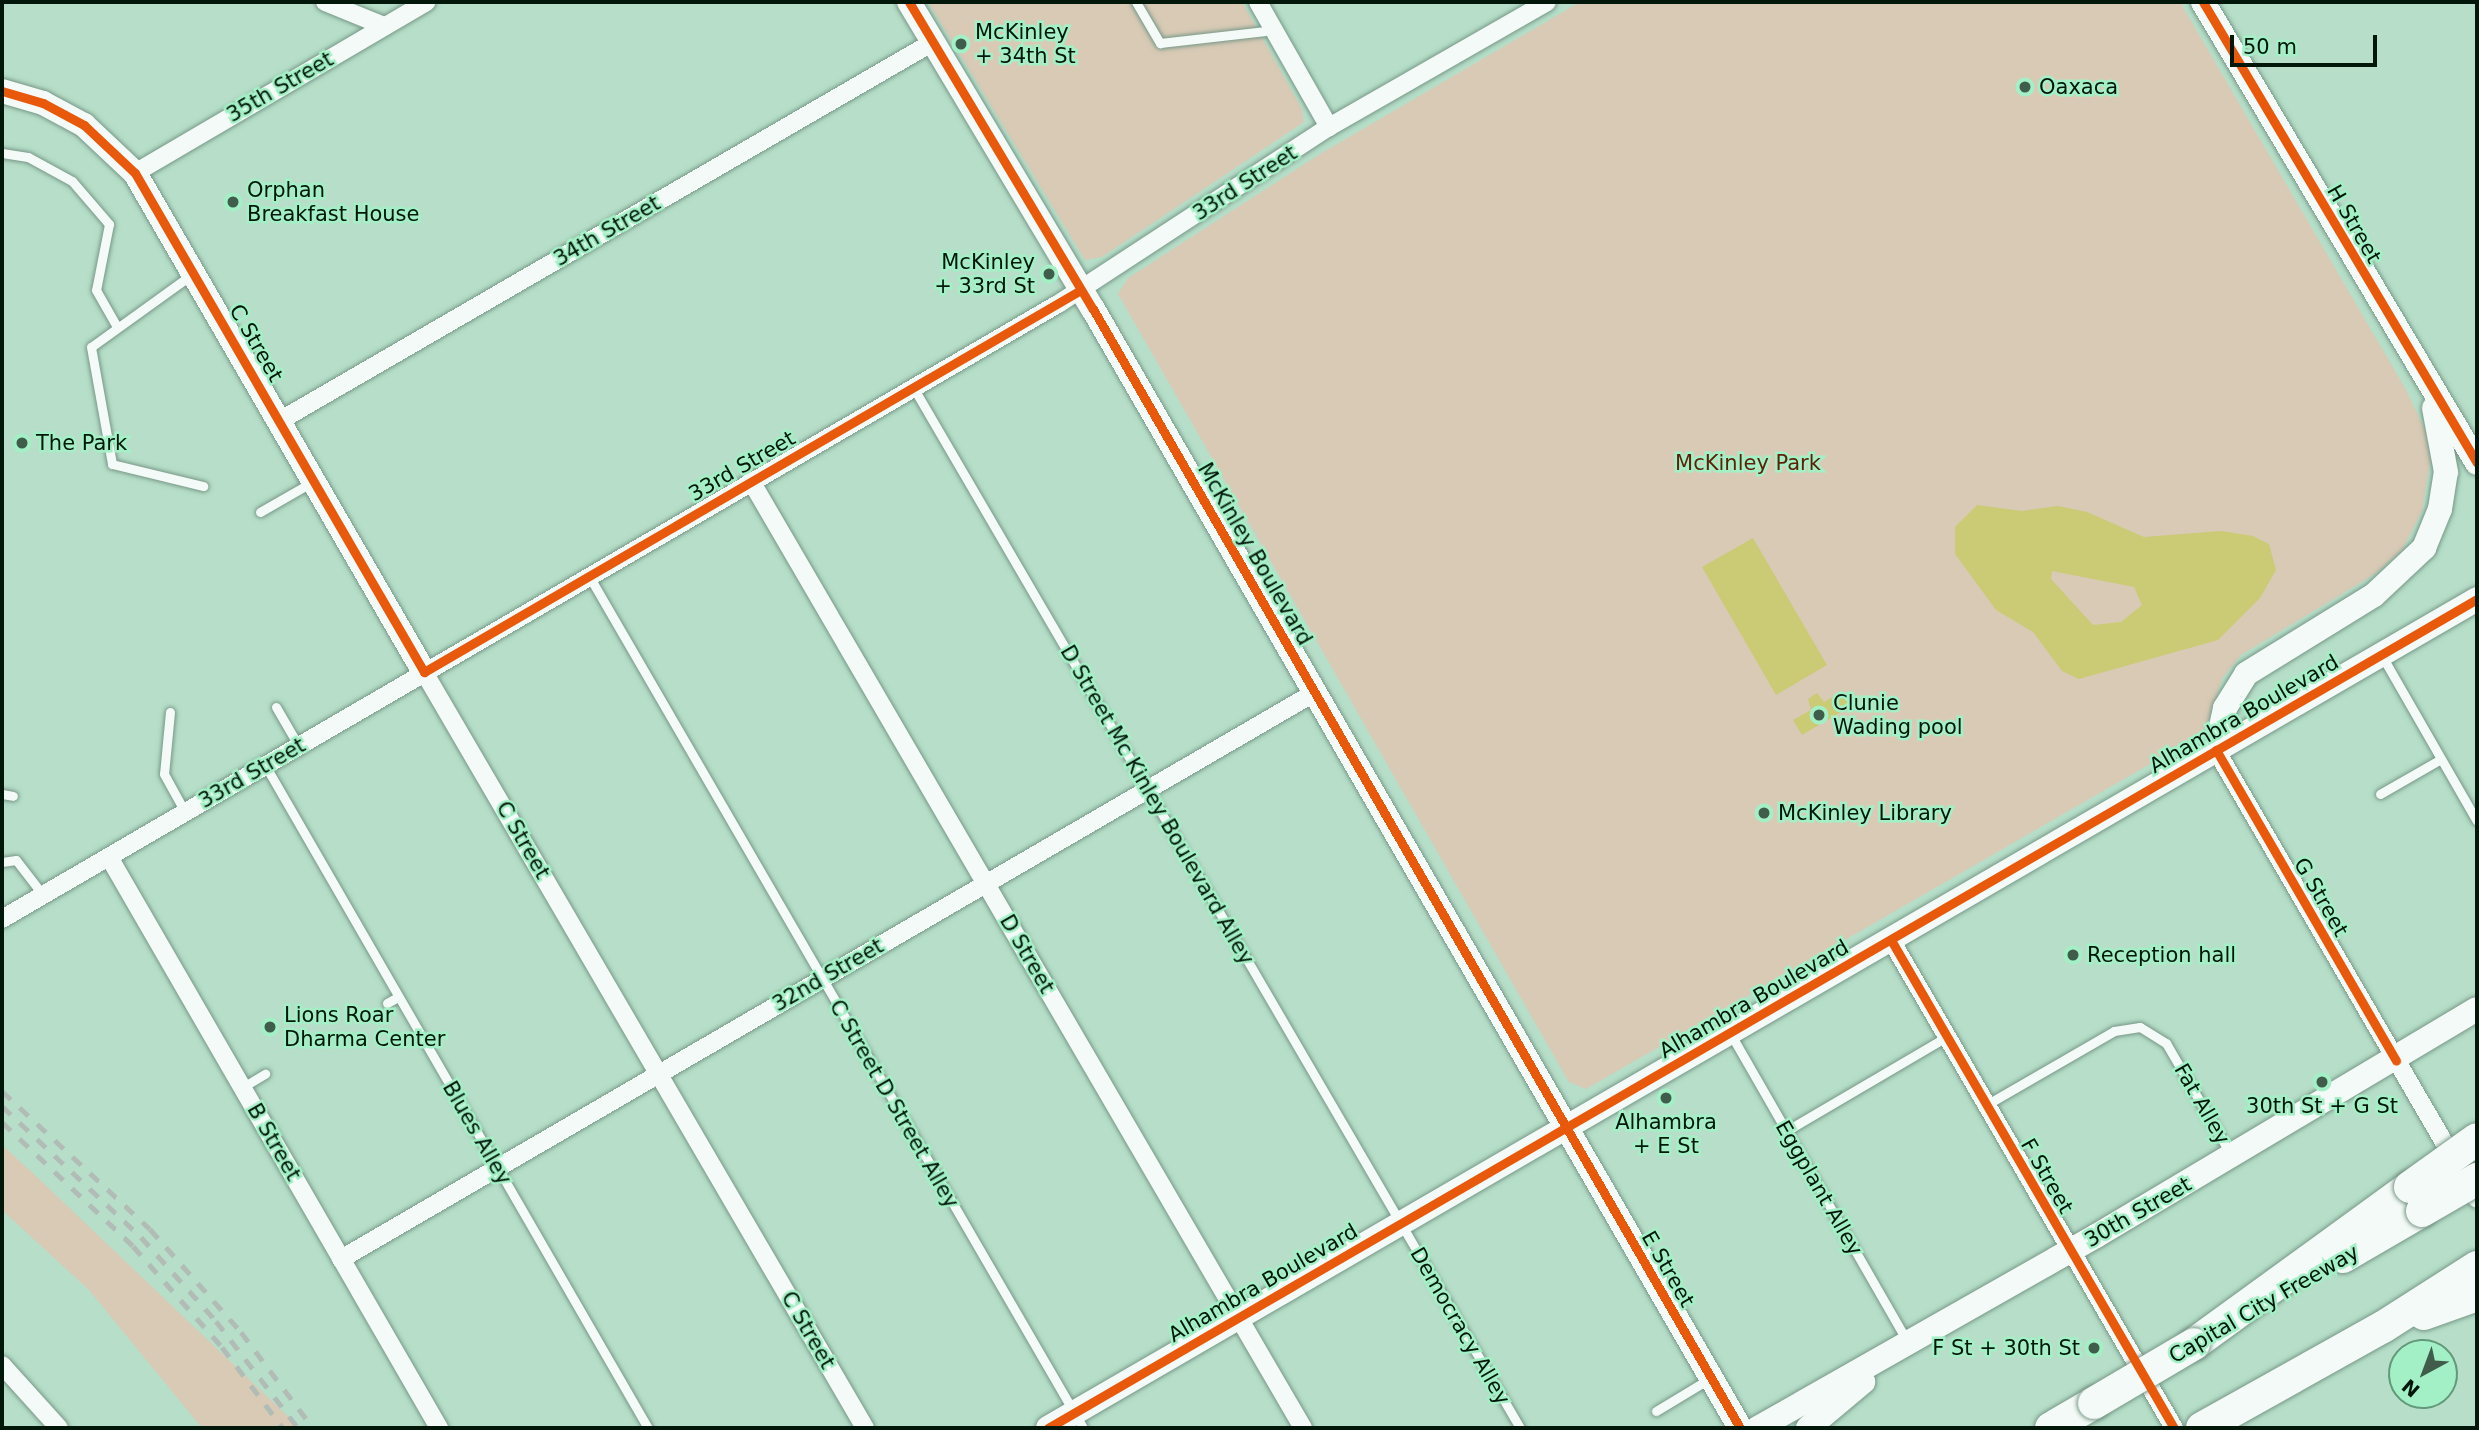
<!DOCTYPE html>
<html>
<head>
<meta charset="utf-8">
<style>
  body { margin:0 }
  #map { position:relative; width:2479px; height:1430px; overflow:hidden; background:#b6dec8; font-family:"DejaVu Sans",sans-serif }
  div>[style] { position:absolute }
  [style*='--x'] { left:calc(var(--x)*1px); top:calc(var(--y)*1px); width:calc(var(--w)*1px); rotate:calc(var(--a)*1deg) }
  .green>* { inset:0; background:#d8cab5 }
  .water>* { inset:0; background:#cbca75 }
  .roads { filter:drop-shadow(0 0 2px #789888) drop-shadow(0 0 2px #789888) }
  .lane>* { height:9px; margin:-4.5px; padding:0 4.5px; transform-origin:4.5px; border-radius:4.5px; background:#f4faf7 }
  .street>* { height:18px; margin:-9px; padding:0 9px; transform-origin:9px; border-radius:9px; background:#f4faf7 }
  .secondary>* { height:24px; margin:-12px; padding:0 12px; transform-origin:12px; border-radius:12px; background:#f4faf7 }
  .highway>* { height:32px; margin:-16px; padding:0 16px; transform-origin:16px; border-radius:16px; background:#f4faf7 }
  .rail>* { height:5px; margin-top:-2.5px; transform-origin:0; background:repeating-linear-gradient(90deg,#b2bcb6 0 12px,transparent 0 24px) }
  .bridges { filter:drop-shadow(0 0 2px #789888) drop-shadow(0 0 2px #789888) }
  .highway-bridge>* { height:32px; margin:-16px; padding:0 16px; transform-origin:16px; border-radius:16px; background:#f4faf7 }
  .cycleway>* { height:9px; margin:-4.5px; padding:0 4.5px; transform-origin:4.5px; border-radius:4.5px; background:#e8590c }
  .dots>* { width:19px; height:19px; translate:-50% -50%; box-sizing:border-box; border:4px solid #a4f0c6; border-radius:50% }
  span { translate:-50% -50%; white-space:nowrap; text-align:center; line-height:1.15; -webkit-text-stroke:5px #a4f0c6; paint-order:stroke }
  .poi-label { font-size:21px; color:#001709 }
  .left { translate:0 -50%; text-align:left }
  .right { translate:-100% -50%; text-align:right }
  .street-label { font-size:21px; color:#001709 }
  .park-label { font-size:21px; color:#5d1f05 }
  .frame { position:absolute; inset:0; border:4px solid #001709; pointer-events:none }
  .north { position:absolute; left:2388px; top:1339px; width:70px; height:70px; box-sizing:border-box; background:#a4f0c6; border:2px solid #62997a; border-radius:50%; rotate:221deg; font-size:19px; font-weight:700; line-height:28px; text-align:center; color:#001709 }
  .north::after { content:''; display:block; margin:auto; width:24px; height:32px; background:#405d4c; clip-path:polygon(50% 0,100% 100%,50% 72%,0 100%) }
  .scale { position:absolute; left:2230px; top:35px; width:147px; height:32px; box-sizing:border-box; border:4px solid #001709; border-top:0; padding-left:9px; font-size:21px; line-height:24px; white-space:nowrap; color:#001709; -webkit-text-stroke:5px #a4f0c6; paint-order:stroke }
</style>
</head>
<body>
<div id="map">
  <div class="green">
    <i style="clip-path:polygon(928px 2px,1242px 2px,1302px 109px,1304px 122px,1102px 257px,1085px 260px)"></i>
    <i style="clip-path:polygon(1580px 2px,2180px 2px,2405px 388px,2426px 432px,2430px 461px,2422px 511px,2402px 550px,2375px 574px,2241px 655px,2223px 677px,2207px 724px,2197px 737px,1586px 1089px,1569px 1082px,1118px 294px,1128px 278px,1320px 154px)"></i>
    <i style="clip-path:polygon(2px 1145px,38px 1178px,300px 1428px,202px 1428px,89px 1290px,2px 1210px)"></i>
  </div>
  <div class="water">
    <i style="clip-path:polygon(evenodd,1977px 505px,2022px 511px,2058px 506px,2087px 512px,2144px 537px,2221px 531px,2253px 536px,2269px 544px,2276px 570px,2260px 598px,2218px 640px,2079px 679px,2062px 671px,2033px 632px,1996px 610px,1955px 554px,1955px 527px,1977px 505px,2052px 571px,2134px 587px,2142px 605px,2121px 622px,2093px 625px,2051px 579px,2052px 571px)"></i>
    <i style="clip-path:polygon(1753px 538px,1827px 665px,1776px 695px,1702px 567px)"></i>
    <i style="clip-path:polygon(1842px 692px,1851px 706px,1802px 735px,1793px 720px,1811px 710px,1808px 699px,1817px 693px,1824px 702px)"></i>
  </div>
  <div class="roads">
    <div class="lane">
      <i style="--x:1136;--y:2;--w:48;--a:59.7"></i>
      <i style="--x:1160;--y:43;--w:115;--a:-6.5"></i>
      <i style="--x:2;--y:153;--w:26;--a:9"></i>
      <i style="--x:28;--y:157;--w:50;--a:28.6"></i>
      <i style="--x:72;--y:181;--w:57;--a:49.3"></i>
      <i style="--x:109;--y:224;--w:67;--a:101.1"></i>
      <i style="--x:96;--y:290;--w:40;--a:60.3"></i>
      <i style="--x:191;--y:275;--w:123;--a:144.2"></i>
      <i style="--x:91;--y:347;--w:119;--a:79.8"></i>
      <i style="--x:112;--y:464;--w:94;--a:13.6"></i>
      <i style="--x:913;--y:387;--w:1205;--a:59.75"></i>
      <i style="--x:260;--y:512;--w:62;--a:-29.9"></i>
      <i style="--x:589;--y:576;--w:985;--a:59.89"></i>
      <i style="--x:2382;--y:656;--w:190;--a:60.1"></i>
      <i style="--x:276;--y:707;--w:44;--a:59.9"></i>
      <i style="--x:170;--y:712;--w:62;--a:95.5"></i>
      <i style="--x:164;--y:774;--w:43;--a:61.1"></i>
      <i style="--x:265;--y:765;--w:766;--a:59.99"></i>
      <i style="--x:2;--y:794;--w:11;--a:10"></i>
      <i style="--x:2380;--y:794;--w:70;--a:-29.8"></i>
      <i style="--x:2;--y:862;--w:14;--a:-8"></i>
      <i style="--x:16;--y:860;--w:44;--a:52.4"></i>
      <i style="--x:387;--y:1003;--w:13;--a:-29"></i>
      <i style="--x:1730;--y:1033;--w:357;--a:60.1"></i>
      <i style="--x:243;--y:1087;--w:26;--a:-31"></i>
      <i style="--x:1986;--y:1105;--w:148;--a:-30"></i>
      <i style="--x:2114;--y:1031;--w:26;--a:-9"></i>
      <i style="--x:2140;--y:1027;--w:31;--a:32"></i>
      <i style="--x:2166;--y:1043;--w:129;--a:59.9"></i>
      <i style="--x:1786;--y:1131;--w:186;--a:-30.4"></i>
      <i style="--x:1656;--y:1411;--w:62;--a:-31.1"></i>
    </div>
    <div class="street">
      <i style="--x:325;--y:2;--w:64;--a:22.1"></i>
      <i style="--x:1258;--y:2;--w:144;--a:60.4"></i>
      <i style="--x:135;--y:173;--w:338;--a:-30.4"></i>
      <i style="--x:281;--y:420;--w:754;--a:-30.1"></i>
      <i style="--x:751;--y:481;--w:1096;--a:59.76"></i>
      <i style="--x:424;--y:672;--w:875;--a:59.74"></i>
      <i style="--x:2216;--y:750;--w:519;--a:59.83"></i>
      <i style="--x:109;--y:857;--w:660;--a:59.97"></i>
      <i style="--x:2;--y:919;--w:1222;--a:-30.22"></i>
      <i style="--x:1058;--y:304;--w:324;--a:-33.2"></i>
      <i style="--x:1329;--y:127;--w:251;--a:-29.8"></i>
      <i style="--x:1891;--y:940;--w:564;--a:59.89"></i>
      <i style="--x:341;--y:1259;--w:1126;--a:-30.19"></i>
      <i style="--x:2;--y:1365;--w:85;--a:47.9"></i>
    </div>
    <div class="secondary">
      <i style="--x:909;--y:2;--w:358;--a:59.1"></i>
      <i style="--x:1093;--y:309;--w:1293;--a:59.96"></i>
      <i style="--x:2203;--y:2;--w:536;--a:59.27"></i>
      <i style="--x:2;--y:91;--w:43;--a:16.3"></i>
      <i style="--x:43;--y:103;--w:47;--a:28.2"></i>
      <i style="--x:84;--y:125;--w:70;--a:43.3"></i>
      <i style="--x:135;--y:173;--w:577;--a:59.92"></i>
      <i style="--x:2216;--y:750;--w:43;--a:-77.9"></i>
      <i style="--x:2225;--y:708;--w:40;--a:-58"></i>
      <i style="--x:2246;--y:674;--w:150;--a:-31.7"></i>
      <i style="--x:2374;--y:595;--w:69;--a:-43.2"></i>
      <i style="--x:2424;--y:548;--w:42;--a:-67.7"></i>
      <i style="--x:2440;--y:509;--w:37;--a:-81"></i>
      <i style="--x:2446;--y:472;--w:65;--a:-100.6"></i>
      <i style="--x:1048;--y:1428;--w:1652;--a:-30.12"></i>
      <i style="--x:1758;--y:1428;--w:389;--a:-29.6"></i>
      <i style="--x:2096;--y:1236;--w:443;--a:-30.8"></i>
      <i style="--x:1808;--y:1428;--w:72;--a:-39.9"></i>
    </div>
    <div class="highway">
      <i style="--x:2343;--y:1257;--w:91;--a:-30.2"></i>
      <i style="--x:2424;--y:1314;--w:56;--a:-19.7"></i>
      <i style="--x:2194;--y:1344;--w:267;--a:-36"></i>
      <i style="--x:2051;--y:1428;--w:50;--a:-30.2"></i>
      <i style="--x:2202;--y:1428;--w:207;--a:-29.2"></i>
      <i style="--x:2383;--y:1327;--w:112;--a:-32.6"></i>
    </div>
  </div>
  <div class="rail">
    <i style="--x:2;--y:1091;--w:202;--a:43"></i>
    <i style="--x:150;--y:1229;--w:137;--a:48.5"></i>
    <i style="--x:241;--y:1332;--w:120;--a:53.1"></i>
    <i style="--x:2;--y:1106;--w:191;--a:43.3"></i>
    <i style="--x:141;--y:1237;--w:113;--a:48.2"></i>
    <i style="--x:216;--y:1321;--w:135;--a:52.5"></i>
    <i style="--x:2;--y:1122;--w:180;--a:43.4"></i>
    <i style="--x:133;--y:1246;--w:135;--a:48.6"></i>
    <i style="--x:222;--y:1347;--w:101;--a:53"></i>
  </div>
  <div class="bridges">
    <div class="highway-bridge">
      <i style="--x:2410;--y:1187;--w:82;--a:-35.6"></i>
      <i style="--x:2422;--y:1211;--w:64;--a:-30.2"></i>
      <i style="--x:2094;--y:1403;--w:116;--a:-30.5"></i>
    </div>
  </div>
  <div class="cycleway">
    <i style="--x:909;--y:2;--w:358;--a:59.1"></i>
    <i style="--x:1093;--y:309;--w:1293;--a:59.96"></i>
    <i style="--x:2203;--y:2;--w:536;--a:59.27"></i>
    <i style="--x:2;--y:91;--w:43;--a:16.3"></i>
    <i style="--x:43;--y:103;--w:47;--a:28.2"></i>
    <i style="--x:84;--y:125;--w:70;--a:43.3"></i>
    <i style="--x:135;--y:173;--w:577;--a:59.92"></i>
    <i style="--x:424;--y:672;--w:758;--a:-30.19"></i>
    <i style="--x:2216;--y:750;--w:359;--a:59.9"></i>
    <i style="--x:1891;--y:940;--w:564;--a:59.89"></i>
    <i style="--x:1048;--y:1428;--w:1652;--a:-30.12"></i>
  </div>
  <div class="dots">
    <i style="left:961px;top:44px;background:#405d4c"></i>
    <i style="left:2025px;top:87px;background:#405d4c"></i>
    <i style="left:233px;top:202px;background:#405d4c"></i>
    <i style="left:1049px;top:274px;background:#405d4c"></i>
    <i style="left:22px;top:443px;background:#405d4c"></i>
    <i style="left:1819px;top:715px;background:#405d4c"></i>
    <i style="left:1764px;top:813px;background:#405d4c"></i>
    <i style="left:2073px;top:955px;background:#405d4c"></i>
    <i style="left:270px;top:1027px;background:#405d4c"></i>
    <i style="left:2322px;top:1082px;background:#405d4c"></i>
    <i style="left:1666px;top:1098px;background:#405d4c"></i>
    <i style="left:2094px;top:1348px;background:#405d4c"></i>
  </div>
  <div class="poi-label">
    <span class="left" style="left:975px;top:44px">McKinley<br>+ 34th St</span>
    <span class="left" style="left:2039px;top:87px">Oaxaca</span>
    <span class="left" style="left:247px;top:202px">Orphan<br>Breakfast House</span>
    <span class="right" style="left:1035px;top:274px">McKinley<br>+ 33rd St</span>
    <span class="left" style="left:36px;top:443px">The Park</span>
    <span class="left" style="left:1833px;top:715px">Clunie<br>Wading pool</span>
    <span class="left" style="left:1778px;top:813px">McKinley Library</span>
    <span class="left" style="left:2087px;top:955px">Reception hall</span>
    <span class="left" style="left:284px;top:1027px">Lions Roar<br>Dharma Center</span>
    <span style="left:2322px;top:1106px">30th St + G St</span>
    <span style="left:1666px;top:1134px">Alhambra<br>+ E St</span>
    <span class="right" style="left:2080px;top:1348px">F St + 30th St</span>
  </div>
  <div class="street-label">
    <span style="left:280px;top:87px;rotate:-30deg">35th Street</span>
    <span style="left:1245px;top:183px;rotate:-33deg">33rd Street</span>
    <span style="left:2354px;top:224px;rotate:60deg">H Street</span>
    <span style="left:607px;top:231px;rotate:-30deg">34th Street</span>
    <span style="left:256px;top:343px;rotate:60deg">C Street</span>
    <span style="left:742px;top:466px;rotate:-30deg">33rd Street</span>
    <span style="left:1255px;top:554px;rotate:60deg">McKinley Boulevard</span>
    <span style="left:2244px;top:714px;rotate:-30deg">Alhambra Boulevard</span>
    <span style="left:252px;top:773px;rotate:-30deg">33rd Street</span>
    <span style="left:1157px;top:805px;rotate:60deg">D Street Mc Kinley Boulevard Alley</span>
    <span style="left:523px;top:840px;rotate:60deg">C Street</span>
    <span style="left:2321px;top:897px;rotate:60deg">G Street</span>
    <span style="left:1027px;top:954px;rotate:60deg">D Street</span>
    <span style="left:828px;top:975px;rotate:-30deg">32nd Street</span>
    <span style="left:1754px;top:999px;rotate:-30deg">Alhambra Boulevard</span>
    <span style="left:894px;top:1104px;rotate:60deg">C Street D Street Alley</span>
    <span style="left:2202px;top:1104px;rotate:60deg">Fat Alley</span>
    <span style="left:477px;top:1133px;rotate:60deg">Blues Alley</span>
    <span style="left:274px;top:1142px;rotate:60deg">B Street</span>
    <span style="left:2047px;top:1176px;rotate:60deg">F Street</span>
    <span style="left:1819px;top:1188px;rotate:60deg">Eggplant Alley</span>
    <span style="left:2138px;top:1212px;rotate:-30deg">30th Street</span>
    <span style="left:1668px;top:1269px;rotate:60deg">E Street</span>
    <span style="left:1263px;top:1283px;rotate:-30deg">Alhambra Boulevard</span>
    <span style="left:2264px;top:1304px;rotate:-30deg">Capital City Freeway</span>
    <span style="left:1460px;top:1326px;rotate:60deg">Democracy Alley</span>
    <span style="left:808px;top:1330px;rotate:60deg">C Street</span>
  </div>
  <div class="park-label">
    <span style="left:1748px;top:463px">McKinley Park</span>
  </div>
  <div class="frame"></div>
  <div class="north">N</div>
  <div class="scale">50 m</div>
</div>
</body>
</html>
